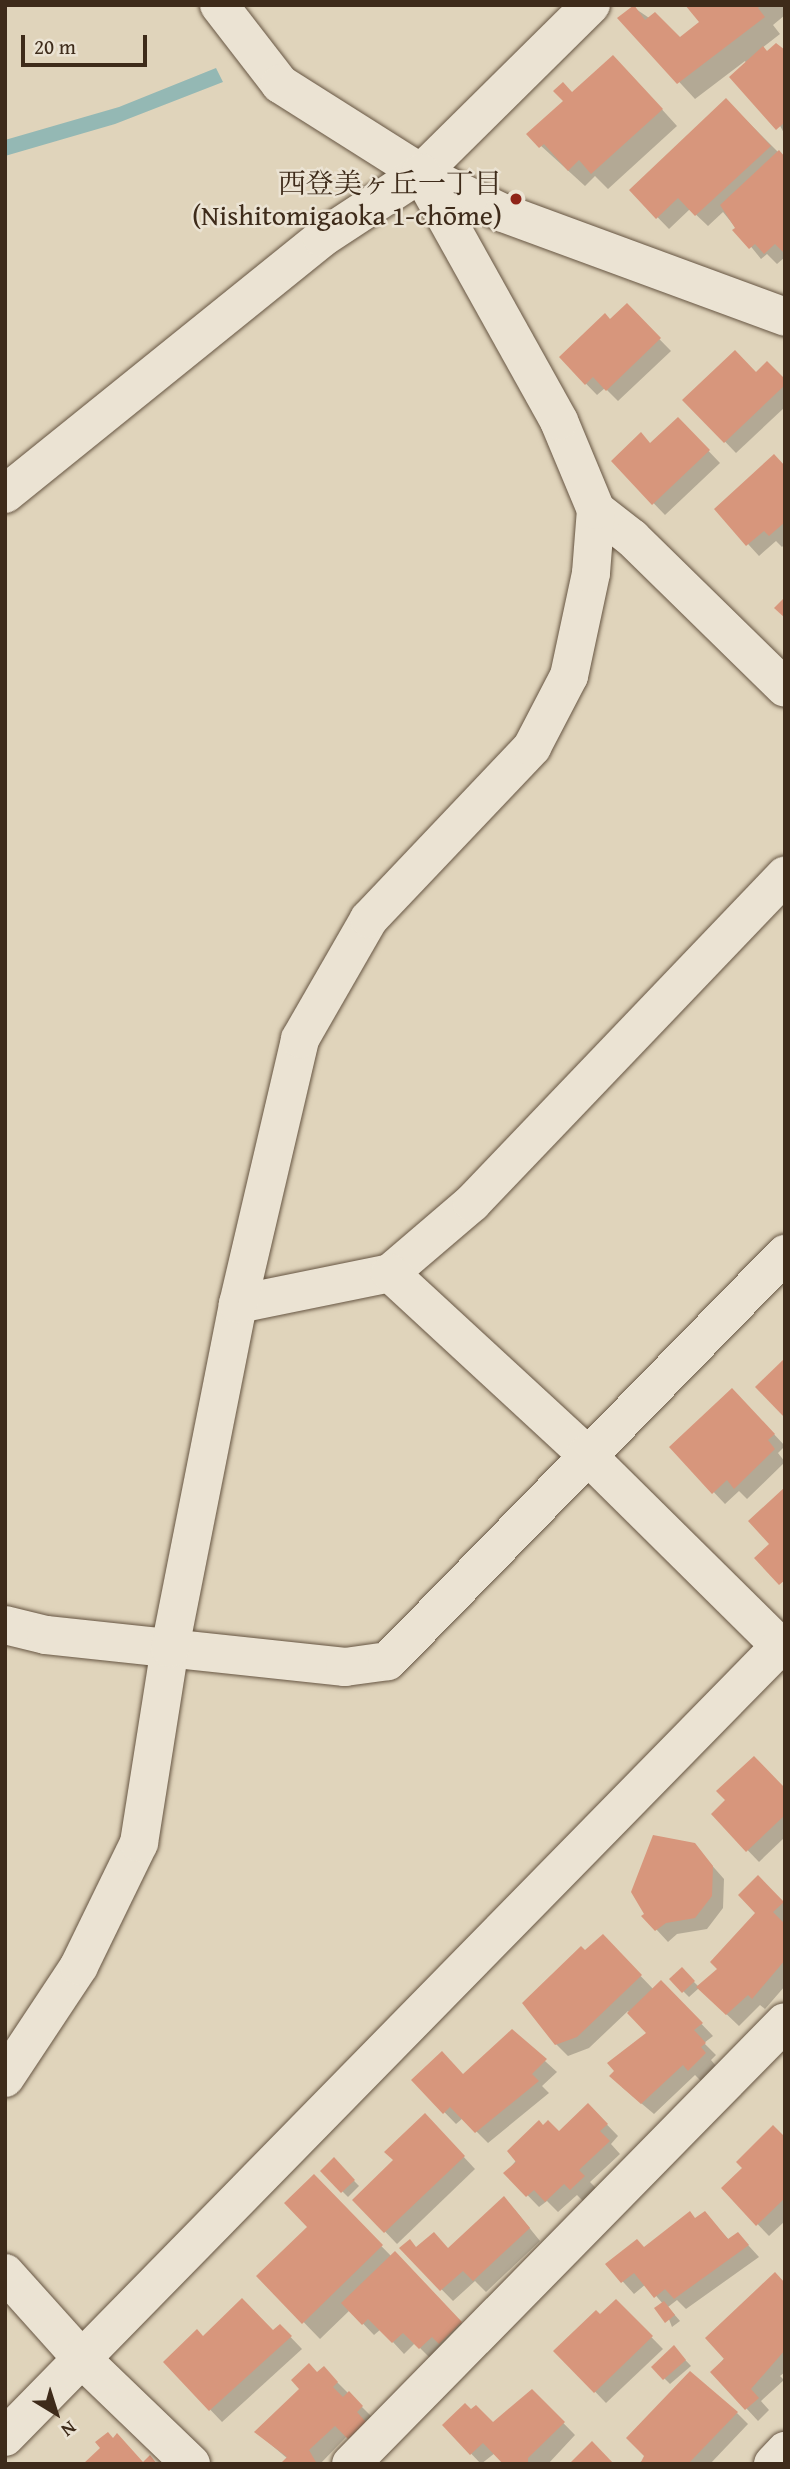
<!DOCTYPE html>
<html>
<head>
<meta charset="utf-8">
<style>
  body { margin:0 }
  #map { position:relative; width:790px; height:2469px; overflow:hidden; background:#e0d4bb; font-family:"Gentium Book Plus","Noto Serif JP",serif }
  div>[style] { position:absolute }
  [style*='--x'] { left:calc(var(--x)*1px); top:calc(var(--y)*1px); width:calc(var(--w)*1px); rotate:calc(var(--a)*1deg) }
  .water>* { inset:0; background:#94b8b4 }
  .shadow>* { inset:0; background:#0003 }
  .building>* { inset:0; background:#d7967c }
  .roads { filter:drop-shadow(0 0 2px #665542) drop-shadow(0 0 2px #665542) }
  .minor>* { height:38px; margin:-19px; padding:0 19px; transform-origin:19px; border-radius:19px; background:#ebe3d3 }
  .dots>* { width:19px; height:19px; translate:-50% -50%; box-sizing:border-box; border:4px solid #ebe3d3; border-radius:50% }
  span { translate:-50% -50%; white-space:nowrap; text-align:center; line-height:1.15; -webkit-text-stroke:5px #ebe3d3; paint-order:stroke }
  .poi-label { font-size:28px; color:#3e2b1a }
  .right { translate:-100% -50%; text-align:right }
  .frame { position:absolute; inset:0; border:7px solid #3e2b1a; pointer-events:none }
  .north { position:absolute; left:21px; top:2378px; width:70px; height:70px; -webkit-text-stroke:5px #ebe3d3; paint-order:stroke; rotate:142deg; font-size:19px; font-weight:700; line-height:28px; text-align:center; color:#3e2b1a }
  .north::after { content:''; display:block; margin:auto; width:24px; height:32px; background:#3e2b1a; clip-path:polygon(50% 0,100% 100%,50% 72%,0 100%) }
  .scale { position:absolute; left:21px; top:35px; width:126px; height:32px; box-sizing:border-box; border:4px solid #3e2b1a; border-top:0; padding-left:9px; font-size:21px; line-height:24px; white-space:nowrap; color:#3e2b1a; -webkit-text-stroke:5px #ebe3d3; paint-order:stroke }
</style>
</head>
<body>
<div id="map">
  <div class="water">
    <i style="clip-path:polygon(216px 68px,223px 82px,115px 124px,5px 156px,5px 140px,119px 107px)"></i>
  </div>
  <div class="shadow">
    <i style="clip-path:polygon(687px 5px,785px 5px,785px 15px,773px 25px,780px 34px,762px 48px,767px 53px,785px 52px,785px 135px,745px 61px,695px 99px,620px 18px,633px 7px,680px 39px,701px 23px)"></i>
    <i style="clip-path:polygon(629px 73px,677px 126px,608px 189px,595px 176px,585px 186px,528px 134px,572px 94px)"></i>
    <i style="clip-path:polygon(738px 112px,785px 159px,785px 257px,777px 264px,767px 254px,761px 259px,723px 212px,708px 226px,690px 209px,669px 229px,631px 190px)"></i>
    <i style="clip-path:polygon(627px 306px,671px 351px,618px 401px,605px 388px,597px 395px,561px 358px)"></i>
    <i style="clip-path:polygon(756px 374px,785px 381px,785px 407px,736px 453px,685px 400px)"></i>
    <i style="clip-path:polygon(678px 419px,720px 463px,665px 515px,613px 461px,651px 445px)"></i>
    <i style="clip-path:polygon(785px 467px,785px 544px,782px 547px,776px 541px,759px 556px,716px 509px)"></i>
    <i style="clip-path:polygon(744px 1402px,785px 1446px,778px 1453px,785px 1462px,747px 1499px,739px 1491px,725px 1504px,671px 1447px)"></i>
    <i style="clip-path:polygon(785px 1790px,785px 1837px,759px 1862px,713px 1814px,728px 1800px)"></i>
    <i style="clip-path:polygon(694px 1845px,724px 1879px,723px 1908px,707px 1929px,677px 1934px,668px 1942px,644px 1916px)"></i>
    <i style="clip-path:polygon(758px 1878px,785px 1905px,785px 1986px,765px 2009px,760px 2005px,739px 2026px,699px 1988px,689px 1997px,671px 1979px,682px 1970px,699px 1987px,719px 1969px,757px 1913px)"></i>
    <i style="clip-path:polygon(614px 1948px,654px 1990px,673px 1994px,713px 2036px,704px 2043px,716px 2055px,711px 2060px,716px 2066px,701px 2081px,695px 2075px,654px 2114px,622px 2087px,649px 2034px,628px 2011px,589px 2048px,568px 2056px,556px 2044px,585px 1952px)"></i>
    <i style="clip-path:polygon(512px 2031px,557px 2072px,542px 2086px,549px 2093px,488px 2143px,463px 2118px,456px 2124px,413px 2080px,464px 2076px)"></i>
    <i style="clip-path:polygon(588px 2105px,618px 2136px,611px 2144px,620px 2154px,590px 2182px,596px 2188px,583px 2201px,577px 2195px,558px 2212px,547px 2201px,539px 2207px,506px 2173px,543px 2127px,559px 2133px)"></i>
    <i style="clip-path:polygon(436px 2127px,475px 2169px,397px 2244px,355px 2200px)"></i>
    <i style="clip-path:polygon(785px 2139px,785px 2221px,769px 2236px,723px 2188px)"></i>
    <i style="clip-path:polygon(334px 2160px,359px 2186px,348px 2197px,322px 2171px)"></i>
    <i style="clip-path:polygon(314px 2177px,392px 2257px,407px 2265px,472px 2334px,432px 2360px,415px 2343px,404px 2354px,381px 2329px,374px 2335px,350px 2310px,320px 2339px,259px 2276px,309px 2227px)"></i>
    <i style="clip-path:polygon(515px 2210px,540px 2241px,486px 2292px,475px 2281px,453px 2301px,401px 2248px,449px 2250px)"></i>
    <i style="clip-path:polygon(705px 2213px,730px 2241px,738px 2234px,759px 2257px,686px 2309px,677px 2300px,668px 2307px,680px 2321px,672px 2327px,663px 2304px,646px 2284px,634px 2294px,608px 2265px,645px 2249px)"></i>
    <i style="clip-path:polygon(785px 2284px,785px 2372px,780px 2376px,784px 2380px,761px 2401px,769px 2410px,758px 2421px,713px 2372px)"></i>
    <i style="clip-path:polygon(616px 2301px,663px 2349px,606px 2403px,556px 2351px)"></i>
    <i style="clip-path:polygon(280px 2326px,302px 2349px,222px 2422px,165px 2362px,203px 2338px,273px 2332px)"></i>
    <i style="clip-path:polygon(674px 2348px,691px 2366px,670px 2384px,653px 2367px)"></i>
    <i style="clip-path:polygon(324px 2369px,373px 2418px,360px 2449px,347px 2436px,320px 2464px,283px 2464px,288px 2459px,256px 2432px)"></i>
    <i style="clip-path:polygon(532px 2391px,575px 2435px,548px 2464px,505px 2464px,495px 2453px,481px 2464px,444px 2425px,471px 2411px,493px 2424px)"></i>
    <i style="clip-path:polygon(737px 2413px,748px 2424px,710px 2464px,640px 2462px)"></i>
  </div>
  <div class="building">
    <i style="clip-path:polygon(634px 5px,645px 20px,655px 12px,680px 37px,699px 22px,685px 5px,761px 5px,758px 8px,765px 17px,677px 84px,617px 18px)"></i>
    <i style="clip-path:polygon(776px 43px,785px 50px,785px 122px,776px 130px,729px 77px,763px 46px,767px 51px)"></i>
    <i style="clip-path:polygon(613px 55px,663px 109px,591px 174px,579px 160px,568px 171px,544px 144px,539px 148px,526px 134px,563px 101px,553px 91px,563px 82px,572px 92px)"></i>
    <i style="clip-path:polygon(726px 98px,771px 146px,695px 216px,678px 198px,656px 219px,629px 190px)"></i>
    <i style="clip-path:polygon(779px 150px,785px 157px,785px 254px,775px 244px,764px 254px,755px 244px,749px 249px,732px 230px,735px 228px,720px 205px)"></i>
    <i style="clip-path:polygon(627px 303px,661px 338px,606px 391px,593px 377px,585px 385px,559px 357px,605px 313px,610px 319px)"></i>
    <i style="clip-path:polygon(735px 350px,756px 372px,767px 361px,785px 379px,785px 385px,724px 443px,682px 400px)"></i>
    <i style="clip-path:polygon(678px 417px,710px 450px,652px 505px,611px 461px,641px 432px,650px 443px)"></i>
    <i style="clip-path:polygon(774px 454px,785px 466px,785px 522px,769px 536px,764px 531px,746px 546px,714px 509px)"></i>
    <i style="clip-path:polygon(785px 597px,785px 618px,774px 608px)"></i>
    <i style="clip-path:polygon(785px 1358px,785px 1418px,755px 1387px)"></i>
    <i style="clip-path:polygon(732px 1388px,775px 1434px,768px 1440px,775px 1449px,734px 1489px,727px 1480px,712px 1494px,669px 1447px)"></i>
    <i style="clip-path:polygon(785px 1487px,785px 1580px,779px 1585px,754px 1558px,769px 1544px,748px 1521px)"></i>
    <i style="clip-path:polygon(754px 1756px,785px 1788px,785px 1815px,746px 1852px,711px 1814px,725px 1800px,716px 1791px)"></i>
    <i style="clip-path:polygon(653px 1835px,695px 1843px,713px 1866px,712px 1896px,695px 1918px,666px 1923px,655px 1931px,641px 1916px,644px 1914px,631px 1892px)"></i>
    <i style="clip-path:polygon(758px 1875px,784px 1902px,773px 1912px,785px 1924px,785px 1960px,752px 1999px,748px 1995px,726px 2015px,696px 1987px,717px 1969px,710px 1962px,755px 1913px,738px 1895px)"></i>
    <i style="clip-path:polygon(603px 1934px,642px 1975px,577px 2037px,555px 2045px,522px 2003px,581px 1946px,585px 1950px)"></i>
    <i style="clip-path:polygon(682px 1967px,695px 1981px,682px 1993px,669px 1979px)"></i>
    <i style="clip-path:polygon(661px 1980px,703px 2023px,694px 2030px,706px 2043px,701px 2047px,706px 2053px,688px 2071px,683px 2065px,641px 2104px,609px 2076px,614px 2071px,607px 2063px,646px 2033px,627px 2013px)"></i>
    <i style="clip-path:polygon(512px 2029px,547px 2059px,532px 2074px,539px 2081px,475px 2133px,450px 2107px,443px 2114px,411px 2080px,442px 2051px,463px 2074px)"></i>
    <i style="clip-path:polygon(588px 2103px,608px 2124px,600px 2131px,610px 2141px,579px 2170px,585px 2176px,570px 2190px,564px 2184px,545px 2202px,534px 2190px,526px 2197px,503px 2173px,516px 2162px,507px 2151px,539px 2120px,543px 2125px,548px 2120px,559px 2131px)"></i>
    <i style="clip-path:polygon(425px 2113px,465px 2156px,384px 2233px,352px 2200px,393px 2160px,384px 2152px)"></i>
    <i style="clip-path:polygon(773px 2125px,785px 2137px,785px 2198px,756px 2226px,721px 2188px,742px 2168px,736px 2162px)"></i>
    <i style="clip-path:polygon(334px 2157px,355px 2180px,341px 2193px,320px 2171px)"></i>
    <i style="clip-path:polygon(314px 2174px,383px 2245px,302px 2324px,256px 2276px,307px 2227px,284px 2203px)"></i>
    <i style="clip-path:polygon(504px 2196px,530px 2228px,473px 2281px,463px 2271px,440px 2291px,399px 2248px,410px 2239px,416px 2247px,434px 2232px,448px 2248px)"></i>
    <i style="clip-path:polygon(690px 2211px,695px 2218px,705px 2211px,728px 2239px,738px 2232px,749px 2245px,674px 2299px,665px 2289px,654px 2298px,634px 2273px,621px 2283px,605px 2264px,637px 2239px,644px 2247px)"></i>
    <i style="clip-path:polygon(395px 2251px,462px 2322px,439px 2344px,432px 2337px,419px 2349px,403px 2333px,392px 2343px,368px 2319px,362px 2325px,341px 2303px)"></i>
    <i style="clip-path:polygon(775px 2272px,785px 2283px,785px 2350px,751px 2389px,759px 2398px,745px 2410px,710px 2372px,724px 2359px,705px 2338px)"></i>
    <i style="clip-path:polygon(242px 2298px,273px 2330px,280px 2324px,292px 2336px,209px 2411px,163px 2362px,197px 2329px,203px 2336px)"></i>
    <i style="clip-path:polygon(616px 2299px,653px 2336px,594px 2393px,553px 2351px,596px 2310px,600px 2314px)"></i>
    <i style="clip-path:polygon(664px 2301px,675px 2315px,665px 2323px,654px 2308px)"></i>
    <i style="clip-path:polygon(674px 2345px,686px 2360px,663px 2380px,651px 2367px)"></i>
    <i style="clip-path:polygon(309px 2363px,317px 2372px,324px 2366px,338px 2382px,333px 2387px,343px 2397px,349px 2391px,363px 2406px,357px 2412px,366px 2422px,348px 2439px,335px 2426px,309px 2450px,317px 2464px,280px 2464px,287px 2457px,254px 2432px,299px 2389px,291px 2380px)"></i>
    <i style="clip-path:polygon(690px 2371px,738px 2412px,688px 2464px,640px 2464px,644px 2456px,626px 2438px)"></i>
    <i style="clip-path:polygon(532px 2389px,565px 2422px,528px 2458px,528px 2464px,503px 2464px,483px 2443px,470px 2455px,442px 2425px,465px 2403px,471px 2409px,476px 2405px,493px 2422px)"></i>
    <i style="clip-path:polygon(108px 2432px,113px 2438px,117px 2433px,143px 2462px,150px 2455px,157px 2464px,83px 2464px,100px 2448px,95px 2442px)"></i>
    <i style="clip-path:polygon(592px 2441px,614px 2464px,569px 2464px)"></i>
  </div>
  <div class="roads">
    <div class="minor">
      <i style="--x:219;--y:5;--w:100;--a:52.3"></i>
      <i style="--x:280;--y:84;--w:167;--a:32.3"></i>
      <i style="--x:421;--y:173;--w:91;--a:26"></i>
      <i style="--x:503;--y:213;--w:301;--a:20.2"></i>
      <i style="--x:5;--y:494;--w:407;--a:-38.9"></i>
      <i style="--x:322;--y:238;--w:118;--a:-33.3"></i>
      <i style="--x:421;--y:173;--w:239;--a:-44.7"></i>
      <i style="--x:596;--y:510;--w:46;--a:37.9"></i>
      <i style="--x:632;--y:538;--w:214;--a:44.4"></i>
      <i style="--x:390;--y:1273;--w:108;--a:-40.5"></i>
      <i style="--x:472;--y:1203;--w:453;--a:-46.3"></i>
      <i style="--x:238;--y:1304;--w:155;--a:-11.5"></i>
      <i style="--x:390;--y:1273;--w:267;--a:42.7"></i>
      <i style="--x:586;--y:1454;--w:280;--a:44.7"></i>
      <i style="--x:5;--y:1625;--w:42;--a:13.7"></i>
      <i style="--x:46;--y:1635;--w:301;--a:6.1"></i>
      <i style="--x:345;--y:1667;--w:43;--a:-7.9"></i>
      <i style="--x:388;--y:1661;--w:569;--a:-45.71"></i>
      <i style="--x:5;--y:2078;--w:134;--a:-56.5"></i>
      <i style="--x:79;--y:1966;--w:137;--a:-64"></i>
      <i style="--x:139;--y:1843;--w:197;--a:-81"></i>
      <i style="--x:170;--y:1648;--w:351;--a:-78.8"></i>
      <i style="--x:238;--y:1304;--w:272;--a:-76.8"></i>
      <i style="--x:300;--y:1039;--w:138;--a:-60.1"></i>
      <i style="--x:369;--y:919;--w:237;--a:-46.5"></i>
      <i style="--x:532;--y:747;--w:80;--a:-62.5"></i>
      <i style="--x:569;--y:676;--w:105;--a:-77.9"></i>
      <i style="--x:591;--y:573;--w:63;--a:-85.5"></i>
      <i style="--x:596;--y:510;--w:96;--a:-112.6"></i>
      <i style="--x:559;--y:421;--w:284;--a:-119.1"></i>
      <i style="--x:5;--y:2273;--w:117;--a:48.1"></i>
      <i style="--x:83;--y:2360;--w:150;--a:43.9"></i>
      <i style="--x:5;--y:2437;--w:1114;--a:-45.58"></i>
      <i style="--x:351;--y:2464;--w:619;--a:-45.52"></i>
      <i style="--x:773;--y:2464;--w:18;--a:-47"></i>
    </div>
  </div>
  <div class="dots">
    <i style="left:516px;top:199px;background:#8f2418"></i>
  </div>
  <div class="poi-label">
    <span class="right" style="left:502px;top:199px">西登美ヶ丘一丁目<br>(Nishitomigaoka 1-chōme)</span>
  </div>
  <div class="frame"></div>
  <div class="north">N</div>
  <div class="scale">20 m</div>
</div>
</body>
</html>
